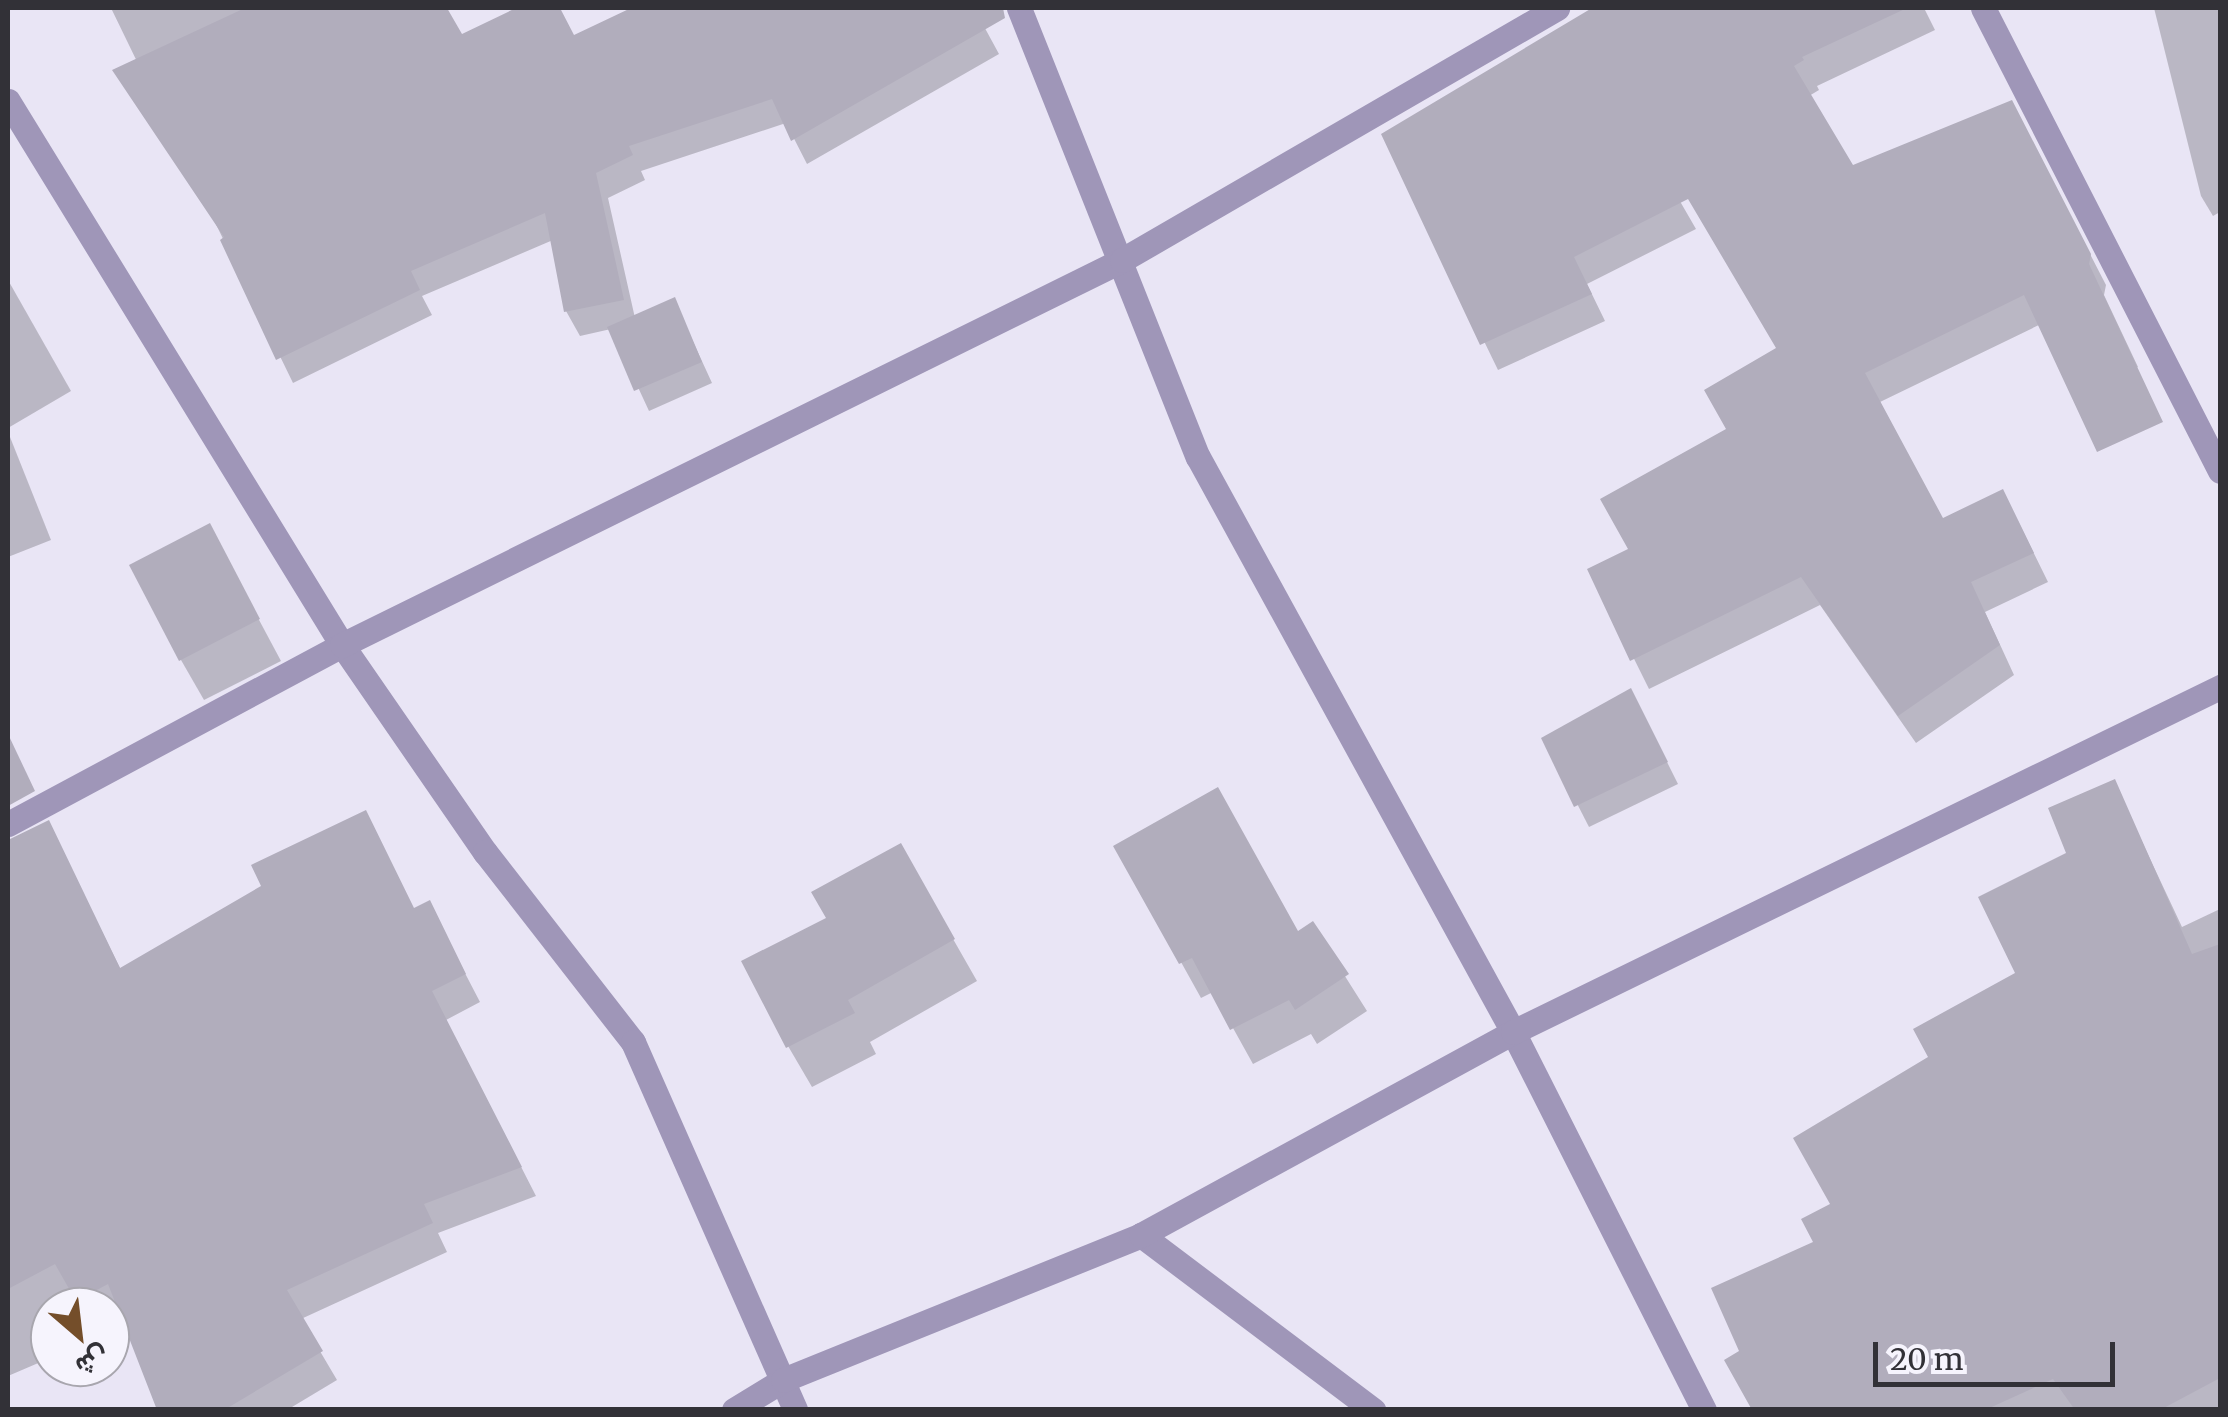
<!DOCTYPE html>
<html>
<head>
<meta charset="utf-8">
<style>
  body { margin:0 }
  #map { position:relative; width:2228px; height:1417px; overflow:hidden; background:#e9e5f5; font-family:Merriweather,Vazirmatn,serif }
  div>[style] { position:absolute }
  [style*='--x'] { left:calc(var(--x)*1px); top:calc(var(--y)*1px); width:calc(var(--w)*1px); rotate:calc(var(--a)*1deg) }
  .shadow>* { inset:0; background:#0003 }
  .building>* { inset:0; background:#b1adbc }
  .street>* { height:25px; margin:-12.5px; padding:0 12.5px; transform-origin:12.5px; border-radius:12.5px; background:#9f96b8 }
  span { translate:-50% -50%; white-space:nowrap; text-align:center; line-height:1.15; -webkit-text-stroke:8px #f6f4fd; paint-order:stroke }
  .frame { position:absolute; inset:0; border:10px solid #323137; pointer-events:none }
  .north { position:absolute; left:30px; top:1287px; width:100px; height:100px; box-sizing:border-box; background:#f6f4fd; border:2px solid #a8a6ae; border-radius:50%; rotate:152deg; font-size:28px; font-weight:700; line-height:40px; text-align:center; color:#323137 }
  .north::after { content:''; display:block; margin:auto; width:35px; height:45px; background:#744e2a; clip-path:polygon(50% 0,100% 100%,50% 72%,0 100%) }
  .scale { position:absolute; left:1873px; top:1342px; width:242px; height:45px; box-sizing:border-box; border:5px solid #323137; border-top:0; padding-left:12px; font-size:30px; line-height:35px; white-space:nowrap; color:#323137; -webkit-text-stroke:8px #f6f4fd; paint-order:stroke }
</style>
</head>
<body>
<div id="map">
  <div class="shadow">
    <i style="clip-path:polygon(111px 8px,444px 8px,453px 41px,521px 8px,559px 8px,574px 38px,637px 8px,974px 8px,999px 54px,807px 164px,786px 123px,641px 171px,645px 180px,608px 198px,635px 318px,674px 300px,712px 383px,649px 411px,611px 329px,580px 336px,566px 311px,553px 240px,422px 296px,432px 315px,293px 383px)"></i>
    <i style="clip-path:polygon(1615px 8px,1924px 8px,1935px 30px,1817px 86px,1819px 90px,1809px 96px,1852px 168px,2027px 132px,2106px 285px,2104px 295px,2138px 367px,2077px 395px,2041px 324px,1880px 402px,1943px 521px,2018px 521px,2048px 582px,1985px 612px,2014px 675px,1916px 743px,1820px 605px,1649px 689px,1590px 570px,1632px 550px,1730px 430px,1779px 349px,1712px 198px)"></i>
    <i style="clip-path:polygon(2154px 8px,2220px 8px,2220px 212px,2213px 216px,2201px 196px)"></i>
    <i style="clip-path:polygon(1543px 40px,1681px 203px,1696px 229px,1587px 284px,1605px 321px,1498px 370px,1384px 135px)"></i>
    <i style="clip-path:polygon(8px 280px,71px 391px,8px 428px)"></i>
    <i style="clip-path:polygon(8px 432px,51px 540px,8px 557px)"></i>
    <i style="clip-path:polygon(209px 526px,281px 661px,204px 700px,181px 660px)"></i>
    <i style="clip-path:polygon(1642px 712px,1678px 784px,1589px 827px,1544px 739px)"></i>
    <i style="clip-path:polygon(2114px 782px,2182px 927px,2220px 909px,2220px 1410px,1769px 1410px,1817px 1243px,1833px 1205px,1932px 1058px,2019px 974px,2070px 854px)"></i>
    <i style="clip-path:polygon(48px 824px,121px 970px,415px 911px,429px 904px,480px 1002px,446px 1020px,536px 1196px,438px 1233px,447px 1252px,301px 1319px,337px 1380px,287px 1410px,159px 1410px,126px 1325px,110px 1332px,110px 1307px,50px 1307px,50px 1358px,8px 1376px,8px 843px)"></i>
    <i style="clip-path:polygon(900px 846px,977px 981px,870px 1042px,876px 1054px,812px 1087px,788px 1046px,829px 919px)"></i>
    <i style="clip-path:polygon(1117px 847px,1298px 934px,1312px 924px,1367px 1011px,1317px 1044px,1311px 1034px,1253px 1064px,1213px 992px,1201px 998px)"></i>
  </div>
  <div class="building">
    <i style="clip-path:polygon(245px 8px,447px 8px,462px 34px,516px 8px,560px 8px,574px 35px,631px 8px,1003px 8px,1005px 18px,791px 141px,772px 99px,629px 146px,633px 155px,596px 173px,624px 300px,564px 312px,545px 213px,411px 271px,420px 290px,276px 360px,220px 240px,224px 237px,112px 70px)"></i>
    <i style="clip-path:polygon(1592px 8px,1907px 8px,1802px 57px,1804px 60px,1794px 66px,1853px 165px,2012px 100px,2091px 254px,2089px 264px,2163px 422px,2097px 452px,2024px 295px,1865px 373px,1943px 518px,2003px 489px,2034px 553px,1971px 582px,2000px 645px,1898px 716px,1801px 577px,1630px 661px,1587px 569px,1628px 549px,1600px 499px,1726px 429px,1704px 390px,1776px 348px,1688px 199px,1574px 257px,1592px 294px,1480px 345px,1381px 134px)"></i>
    <i style="clip-path:polygon(675px 297px,702px 362px,634px 391px,607px 327px)"></i>
    <i style="clip-path:polygon(210px 523px,260px 619px,179px 661px,129px 565px)"></i>
    <i style="clip-path:polygon(1631px 688px,1668px 762px,1574px 807px,1541px 738px)"></i>
    <i style="clip-path:polygon(8px 734px,35px 791px,8px 806px)"></i>
    <i style="clip-path:polygon(2115px 779px,2192px 954px,2220px 944px,2220px 1378px,2160px 1410px,2075px 1410px,2053px 1379px,1985px 1410px,1752px 1410px,1724px 1360px,1739px 1351px,1711px 1288px,1813px 1242px,1801px 1219px,1830px 1204px,1793px 1138px,1928px 1057px,1913px 1029px,2015px 973px,1978px 897px,2066px 853px,2048px 808px)"></i>
    <i style="clip-path:polygon(1218px 787px,1298px 931px,1313px 921px,1349px 974px,1295px 1010px,1289px 1000px,1230px 1030px,1192px 958px,1179px 964px,1113px 846px)"></i>
    <i style="clip-path:polygon(366px 810px,414px 908px,430px 900px,466px 974px,432px 991px,522px 1167px,424px 1204px,433px 1223px,287px 1290px,323px 1351px,224px 1410px,157px 1410px,108px 1284px,76px 1301px,55px 1264px,8px 1289px,8px 840px,49px 820px,120px 968px,261px 886px,251px 865px)"></i>
    <i style="clip-path:polygon(901px 843px,955px 939px,848px 1000px,855px 1013px,786px 1048px,741px 961px,826px 918px,811px 892px)"></i>
  </div>
  <div class="street">
    <i style="--x:1019;--y:8;--w:483;--a:68.3"></i>
    <i style="--x:1198;--y:457;--w:656;--a:61.28"></i>
    <i style="--x:1513;--y:1032;--w:424;--a:63.2"></i>
    <i style="--x:1983;--y:8;--w:520;--a:62.89"></i>
    <i style="--x:8;--y:101;--w:638;--a:58.45"></i>
    <i style="--x:342;--y:645;--w:252;--a:55.4"></i>
    <i style="--x:485;--y:852;--w:241;--a:52.1"></i>
    <i style="--x:633;--y:1042;--w:402;--a:66.2"></i>
    <i style="--x:8;--y:824;--w:379;--a:-28.2"></i>
    <i style="--x:342;--y:645;--w:870;--a:-26.27"></i>
    <i style="--x:1122;--y:260;--w:503;--a:-30.08"></i>
    <i style="--x:1141;--y:1235;--w:291;--a:37"></i>
    <i style="--x:734;--y:1410;--w:57;--a:-31.5"></i>
    <i style="--x:783;--y:1380;--w:386;--a:-22"></i>
    <i style="--x:1141;--y:1235;--w:424;--a:-28.6"></i>
    <i style="--x:1513;--y:1032;--w:787;--a:-26.01"></i>
  </div>
  <div class="frame"></div>
  <div class="north">ش</div>
  <div class="scale">20 m</div>
</div>
</body>
</html>
